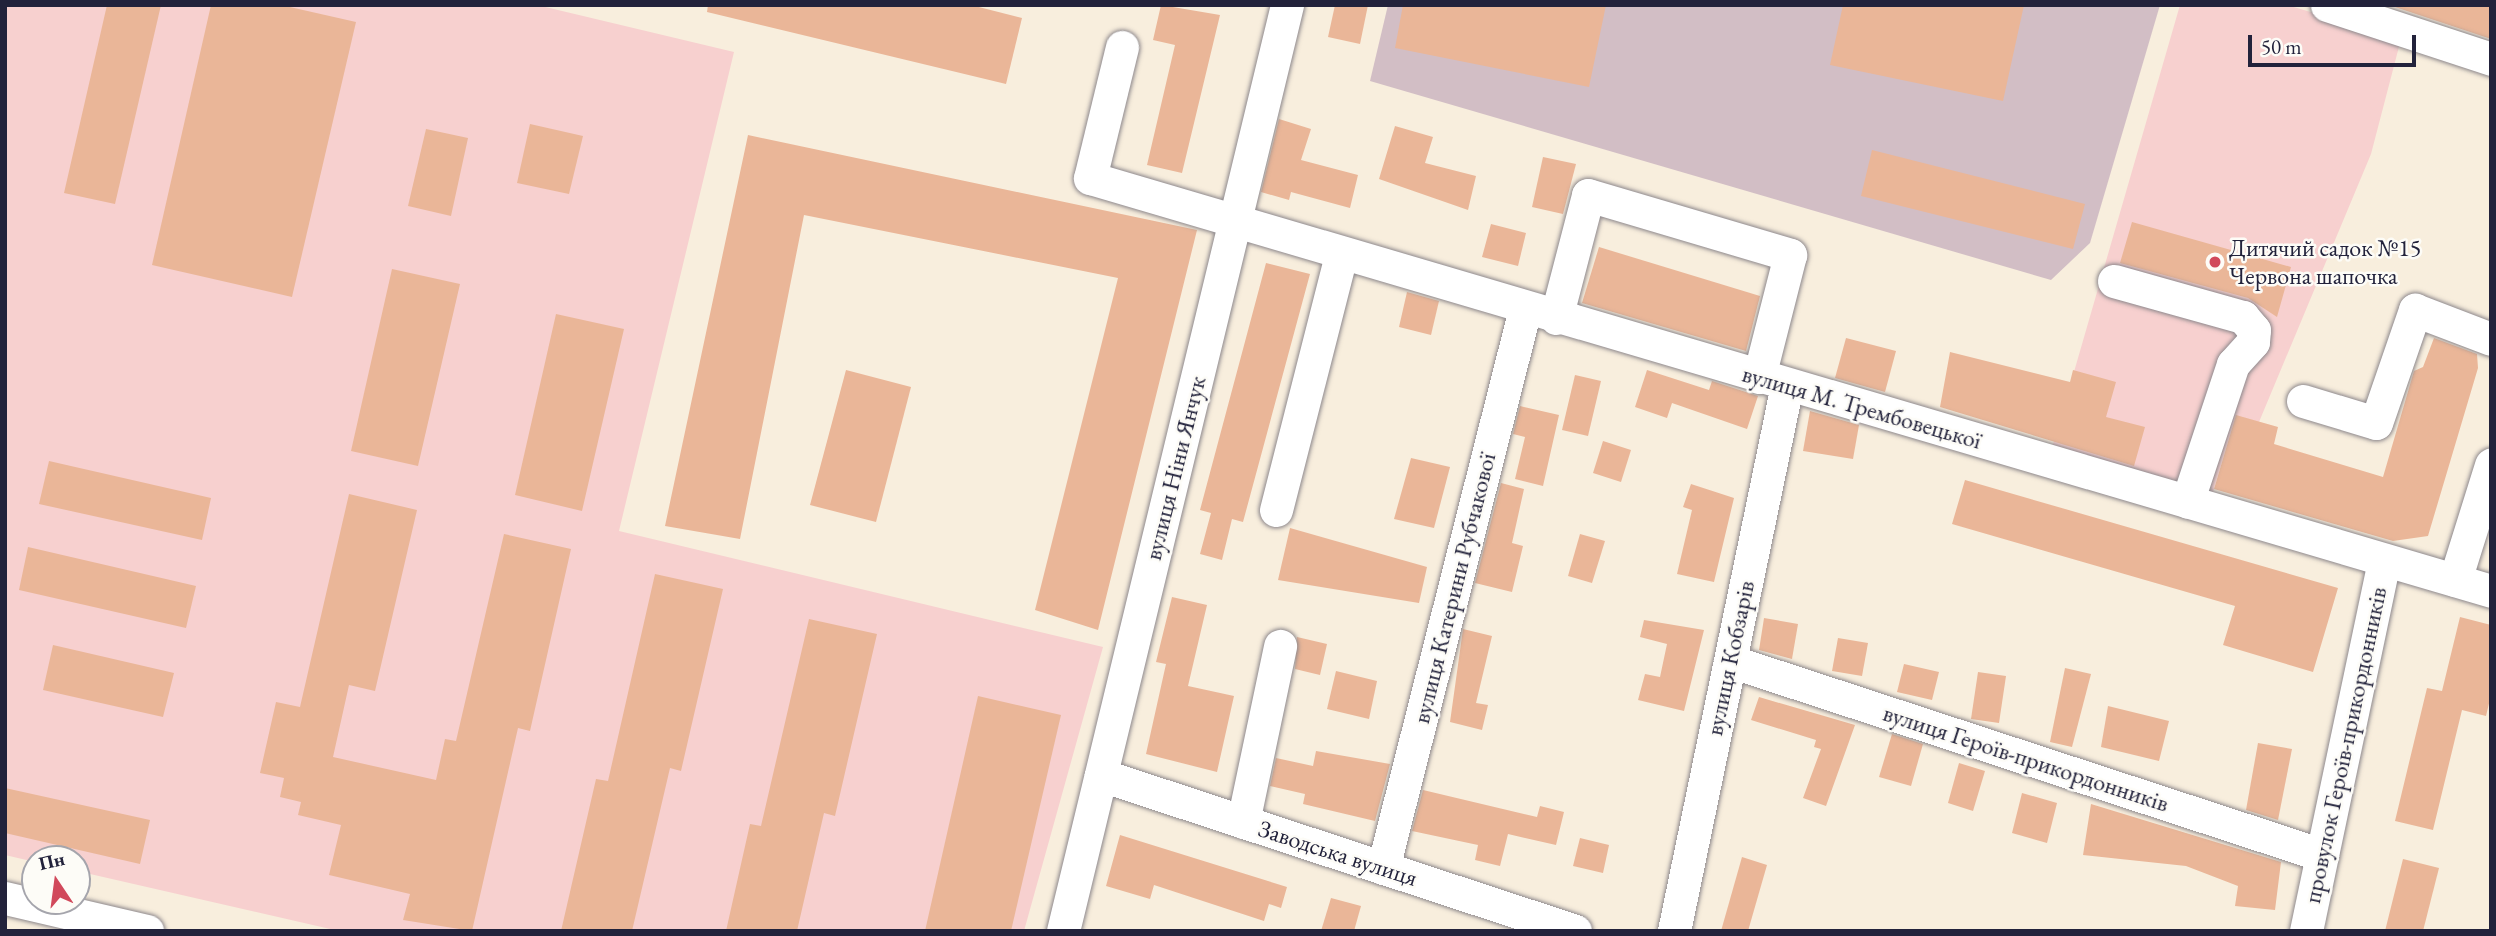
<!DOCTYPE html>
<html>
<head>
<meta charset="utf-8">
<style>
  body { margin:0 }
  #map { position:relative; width:2496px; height:936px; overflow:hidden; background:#f8eedd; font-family:"EB Garamond",serif }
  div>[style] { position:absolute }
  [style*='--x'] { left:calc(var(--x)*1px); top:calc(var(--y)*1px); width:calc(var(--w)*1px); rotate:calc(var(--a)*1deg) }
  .built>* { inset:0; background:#f7d0cf }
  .industrial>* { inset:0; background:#d2bec5 }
  .building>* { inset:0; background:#eab698 }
  .roads { filter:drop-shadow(0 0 2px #8d888c) drop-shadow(0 0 2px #8d888c) }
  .minor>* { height:33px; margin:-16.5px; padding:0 16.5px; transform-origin:16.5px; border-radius:16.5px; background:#fff }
  .dots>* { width:19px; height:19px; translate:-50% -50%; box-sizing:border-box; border:4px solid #fdfcf7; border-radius:50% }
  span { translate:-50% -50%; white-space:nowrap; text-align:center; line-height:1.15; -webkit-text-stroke:5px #fdfcf7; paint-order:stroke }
  .poi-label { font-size:24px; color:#22223b }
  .left { translate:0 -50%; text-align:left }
  .street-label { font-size:24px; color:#22223b }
  .frame { position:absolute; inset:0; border:7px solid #22223b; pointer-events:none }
  .north { position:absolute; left:21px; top:845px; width:70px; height:70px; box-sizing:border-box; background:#fdfcf7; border:2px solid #a5a5ac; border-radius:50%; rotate:347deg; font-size:19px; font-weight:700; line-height:28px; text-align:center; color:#22223b }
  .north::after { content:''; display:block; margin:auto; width:24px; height:32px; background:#d1495b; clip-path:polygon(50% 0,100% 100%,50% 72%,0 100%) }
  .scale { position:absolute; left:2248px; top:35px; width:168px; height:32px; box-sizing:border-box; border:4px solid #22223b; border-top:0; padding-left:9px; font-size:21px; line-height:24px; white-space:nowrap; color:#22223b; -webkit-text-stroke:5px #fdfcf7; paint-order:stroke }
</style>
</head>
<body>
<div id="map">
  <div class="built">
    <i style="clip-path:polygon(5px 5px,537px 5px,734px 52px,619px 531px,1103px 647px,1024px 931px,339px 931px,77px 871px,77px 859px,35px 862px,5px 855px)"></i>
    <i style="clip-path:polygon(2180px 5px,2287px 5px,2401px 39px,2371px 154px,2259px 422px,2236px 416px,2213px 492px,2052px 448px)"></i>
  </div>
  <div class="industrial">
    <i style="clip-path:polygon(1388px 5px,2160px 5px,2090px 243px,2051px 280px,1370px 81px)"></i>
  </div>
  <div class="building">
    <i style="clip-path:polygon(107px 5px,161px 5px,115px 204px,64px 193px)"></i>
    <i style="clip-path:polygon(211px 5px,281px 5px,356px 22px,292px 297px,152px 265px)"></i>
    <i style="clip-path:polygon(708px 5px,971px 5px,1022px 18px,1006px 84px,707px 12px)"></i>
    <i style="clip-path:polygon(1161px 5px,1220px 15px,1182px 173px,1147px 165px,1175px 45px,1153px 40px)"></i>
    <i style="clip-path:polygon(1335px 5px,1368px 5px,1360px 44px,1328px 37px)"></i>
    <i style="clip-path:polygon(1403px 5px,1606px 5px,1589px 87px,1395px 48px)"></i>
    <i style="clip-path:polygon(1843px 5px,2024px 5px,2003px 101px,1830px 65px)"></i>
    <i style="clip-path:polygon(2389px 5px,2491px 5px,2491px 39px)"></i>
    <i style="clip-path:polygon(1279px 119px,1311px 129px,1301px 160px,1358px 175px,1350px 208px,1291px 192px,1289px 200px,1261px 192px)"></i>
    <i style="clip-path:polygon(530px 124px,583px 136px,569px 194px,517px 183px)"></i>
    <i style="clip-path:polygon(1395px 126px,1433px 137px,1425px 163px,1476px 176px,1468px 210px,1379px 179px)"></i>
    <i style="clip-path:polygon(426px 129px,468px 138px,451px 216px,408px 206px)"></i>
    <i style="clip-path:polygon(748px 135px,1197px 230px,1098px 630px,1035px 610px,1118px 278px,804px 215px,740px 539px,665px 526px)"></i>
    <i style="clip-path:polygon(1872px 150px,2085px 204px,2073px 249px,1861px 196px)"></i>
    <i style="clip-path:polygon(1543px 157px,1576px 164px,1563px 214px,1532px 207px)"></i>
    <i style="clip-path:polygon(2132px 222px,2291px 267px,2277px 317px,2248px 298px,2120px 263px)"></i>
    <i style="clip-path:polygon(1491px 224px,1526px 233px,1518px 266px,1482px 257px)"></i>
    <i style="clip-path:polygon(1599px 247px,1760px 296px,1746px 351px,1582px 303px)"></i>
    <i style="clip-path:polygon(1266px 263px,1310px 274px,1243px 522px,1232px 519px,1222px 560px,1200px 554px,1211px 513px,1200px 510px)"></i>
    <i style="clip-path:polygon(392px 269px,460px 284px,418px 466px,351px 451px)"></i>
    <i style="clip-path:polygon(1407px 292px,1439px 301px,1431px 335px,1399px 327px)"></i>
    <i style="clip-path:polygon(556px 314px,624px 329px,582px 511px,515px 495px)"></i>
    <i style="clip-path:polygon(1846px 338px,1896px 351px,1885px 392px,1835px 378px)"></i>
    <i style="clip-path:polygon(2434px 338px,2477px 354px,2478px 368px,2428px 536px,2393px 541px,2214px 489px,2236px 415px,2278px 427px,2274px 444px,2383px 477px,2414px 371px,2423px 367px)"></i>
    <i style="clip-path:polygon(1950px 352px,2070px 382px,2073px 370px,2116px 382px,2106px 417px,2145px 427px,2134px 466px,1940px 407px)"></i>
    <i style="clip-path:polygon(846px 370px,911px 387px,876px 522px,810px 505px)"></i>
    <i style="clip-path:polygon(1647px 370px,1709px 390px,1712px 381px,1758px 396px,1747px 429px,1672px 403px,1667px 418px,1635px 407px)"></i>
    <i style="clip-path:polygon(1575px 375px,1601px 381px,1588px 436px,1562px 430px)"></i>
    <i style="clip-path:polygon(1520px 406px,1559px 415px,1543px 486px,1515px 479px,1525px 437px,1513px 434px)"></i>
    <i style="clip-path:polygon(1810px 411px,1859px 425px,1853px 459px,1803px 451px)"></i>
    <i style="clip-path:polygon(1603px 441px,1631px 450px,1621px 482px,1593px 473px)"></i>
    <i style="clip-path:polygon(1411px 458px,1450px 467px,1434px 528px,1394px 519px)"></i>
    <i style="clip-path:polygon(49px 461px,211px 498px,202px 540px,39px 504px)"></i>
    <i style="clip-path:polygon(1965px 480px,2338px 588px,2313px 672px,2223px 645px,2235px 606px,1952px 524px)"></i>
    <i style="clip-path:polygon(1501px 483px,1524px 489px,1512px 543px,1523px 546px,1512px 592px,1475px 583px)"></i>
    <i style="clip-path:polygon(1691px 484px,1734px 498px,1714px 582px,1677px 574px,1692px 510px,1683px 507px)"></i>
    <i style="clip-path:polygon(349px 494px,417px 510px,375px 691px,349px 685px,333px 757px,436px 780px,445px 739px,456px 741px,504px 534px,571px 549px,530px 731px,518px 728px,472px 931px,403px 920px,410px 894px,329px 875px,341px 825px,298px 815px,301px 802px,280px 797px,284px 778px,260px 773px,276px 702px,300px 707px)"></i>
    <i style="clip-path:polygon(1290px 528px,1427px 567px,1419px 603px,1278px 580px)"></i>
    <i style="clip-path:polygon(1580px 534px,1605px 541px,1592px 583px,1568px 576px)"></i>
    <i style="clip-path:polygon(28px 547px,196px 586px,186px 628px,19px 590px)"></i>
    <i style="clip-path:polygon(655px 574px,723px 589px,681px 771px,670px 768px,632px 931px,561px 931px,596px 779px,608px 781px)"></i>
    <i style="clip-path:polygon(1172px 597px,1207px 605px,1188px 686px,1234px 696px,1217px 772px,1146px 754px,1166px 664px,1156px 662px)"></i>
    <i style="clip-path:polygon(2460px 617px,2491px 625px,2491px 695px,2486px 716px,2462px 710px,2433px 830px,2395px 821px,2427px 688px,2442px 691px)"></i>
    <i style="clip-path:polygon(1764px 618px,1798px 624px,1792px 659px,1759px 650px)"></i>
    <i style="clip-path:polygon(809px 619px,877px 634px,835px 816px,824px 813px,797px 931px,726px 931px,750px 824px,761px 826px)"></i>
    <i style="clip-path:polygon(1644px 620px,1704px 630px,1684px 711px,1638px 700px,1645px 674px,1660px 677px,1667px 644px,1640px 637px)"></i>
    <i style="clip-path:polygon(1463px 629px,1492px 636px,1476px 703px,1488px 705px,1482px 730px,1450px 722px)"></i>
    <i style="clip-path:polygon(1297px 637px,1327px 644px,1320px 675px,1295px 669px)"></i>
    <i style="clip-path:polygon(1838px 638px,1868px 643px,1862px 676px,1832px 671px)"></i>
    <i style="clip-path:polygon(53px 645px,174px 673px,163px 717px,43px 690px)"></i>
    <i style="clip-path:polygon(1904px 664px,1939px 672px,1932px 700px,1897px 692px)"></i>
    <i style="clip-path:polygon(2065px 668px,2091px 674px,2072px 747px,2050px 742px)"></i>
    <i style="clip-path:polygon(1336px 671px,1377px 681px,1369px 719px,1327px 709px)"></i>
    <i style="clip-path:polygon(1978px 672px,2006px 676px,1999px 723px,1971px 719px)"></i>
    <i style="clip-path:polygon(978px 696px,1061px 715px,1011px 931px,925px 931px)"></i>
    <i style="clip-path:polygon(1759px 697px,1855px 725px,1826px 806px,1803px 798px,1821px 749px,1814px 747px,1816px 740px,1751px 720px)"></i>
    <i style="clip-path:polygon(2108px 706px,2169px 721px,2159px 761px,2101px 747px)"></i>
    <i style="clip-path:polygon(1892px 734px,1923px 744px,1911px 786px,1879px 777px)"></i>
    <i style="clip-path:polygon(2258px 743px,2292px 749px,2278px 820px,2246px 810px)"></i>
    <i style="clip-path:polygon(1316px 751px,1390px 764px,1375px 821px,1303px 804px,1305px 794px,1270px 786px,1276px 758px,1313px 766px)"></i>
    <i style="clip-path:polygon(1959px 763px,1985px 771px,1973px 811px,1948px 803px)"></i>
    <i style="clip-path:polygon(5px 788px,150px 820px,140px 864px,5px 833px)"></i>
    <i style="clip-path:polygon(1423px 790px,1537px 817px,1540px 806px,1564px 812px,1556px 845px,1508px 834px,1500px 866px,1475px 860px,1478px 845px,1412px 831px)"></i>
    <i style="clip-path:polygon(2022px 793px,2057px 803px,2047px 843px,2012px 833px)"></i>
    <i style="clip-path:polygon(2091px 804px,2281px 862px,2275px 910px,2235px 906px,2238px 886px,2186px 866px,2083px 855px)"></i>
    <i style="clip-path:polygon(1120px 835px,1287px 887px,1281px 908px,1269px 904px,1264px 921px,1154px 885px,1150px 899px,1106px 886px)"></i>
    <i style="clip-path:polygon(1580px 838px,1609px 845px,1603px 873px,1573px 866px)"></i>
    <i style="clip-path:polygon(1742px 857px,1767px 865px,1748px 931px,1721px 931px)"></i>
    <i style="clip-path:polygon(2403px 859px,2439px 868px,2423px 931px,2385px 931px)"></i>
    <i style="clip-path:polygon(1331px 898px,1361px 906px,1354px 931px,1321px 931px)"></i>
  </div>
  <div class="roads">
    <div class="minor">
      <i style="--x:2327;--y:5;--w:173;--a:18.2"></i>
      <i style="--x:1122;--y:47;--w:135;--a:103.7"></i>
      <i style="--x:1090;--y:178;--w:1461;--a:16.42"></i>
      <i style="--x:2114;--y:281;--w:134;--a:15.6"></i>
      <i style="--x:2243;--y:317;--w:17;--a:50"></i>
      <i style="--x:2254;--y:330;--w:12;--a:95"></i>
      <i style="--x:2253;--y:342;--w:30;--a:132"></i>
      <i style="--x:2233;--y:364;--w:145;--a:108.4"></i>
      <i style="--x:1556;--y:318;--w:127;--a:-75.4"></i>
      <i style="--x:1588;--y:195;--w:211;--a:16.5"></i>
      <i style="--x:1790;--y:255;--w:126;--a:104.3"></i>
      <i style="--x:2303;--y:401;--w:76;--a:16.8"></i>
      <i style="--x:2376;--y:423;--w:120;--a:-71"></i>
      <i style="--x:2415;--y:310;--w:81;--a:20.9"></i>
      <i style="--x:1276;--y:510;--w:263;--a:-75.7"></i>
      <i style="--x:2455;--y:580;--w:121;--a:-72.6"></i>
      <i style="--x:1730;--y:661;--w:623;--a:18.14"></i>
      <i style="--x:1101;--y:775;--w:499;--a:18.2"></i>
      <i style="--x:1243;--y:822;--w:180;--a:-78.1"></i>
      <i style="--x:1383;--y:868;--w:577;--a:-75.75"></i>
      <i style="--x:5;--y:898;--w:146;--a:13.1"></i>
      <i style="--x:1063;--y:931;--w:953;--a:-76.4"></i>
      <i style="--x:1674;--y:931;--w:558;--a:-78.31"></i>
      <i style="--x:2306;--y:931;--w:379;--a:-78.1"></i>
    </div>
  </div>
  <div class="dots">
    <i style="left:2215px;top:262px;background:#d1495b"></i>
  </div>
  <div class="poi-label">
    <span class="left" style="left:2229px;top:262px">Дитячий садок №15<br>Червона шапочка</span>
  </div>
  <div class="street-label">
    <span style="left:1862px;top:407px;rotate:16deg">вулиця М. Трембовецької</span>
    <span style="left:1175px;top:468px;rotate:-76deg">вулиця Ніни Янчук</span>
    <span style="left:1454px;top:588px;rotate:-76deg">вулиця Катерини Рубчакової</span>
    <span style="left:1730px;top:658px;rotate:-78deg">вулиця Кобзарів</span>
    <span style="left:2345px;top:745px;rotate:-78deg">провулок Героїв-прикордонників</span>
    <span style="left:2026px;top:758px;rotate:18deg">вулиця Героїв-прикордонників</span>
    <span style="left:1338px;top:853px;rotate:18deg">Заводська вулиця</span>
  </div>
  <div class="frame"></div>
  <div class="north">Пн</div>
  <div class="scale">50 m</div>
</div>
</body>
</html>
